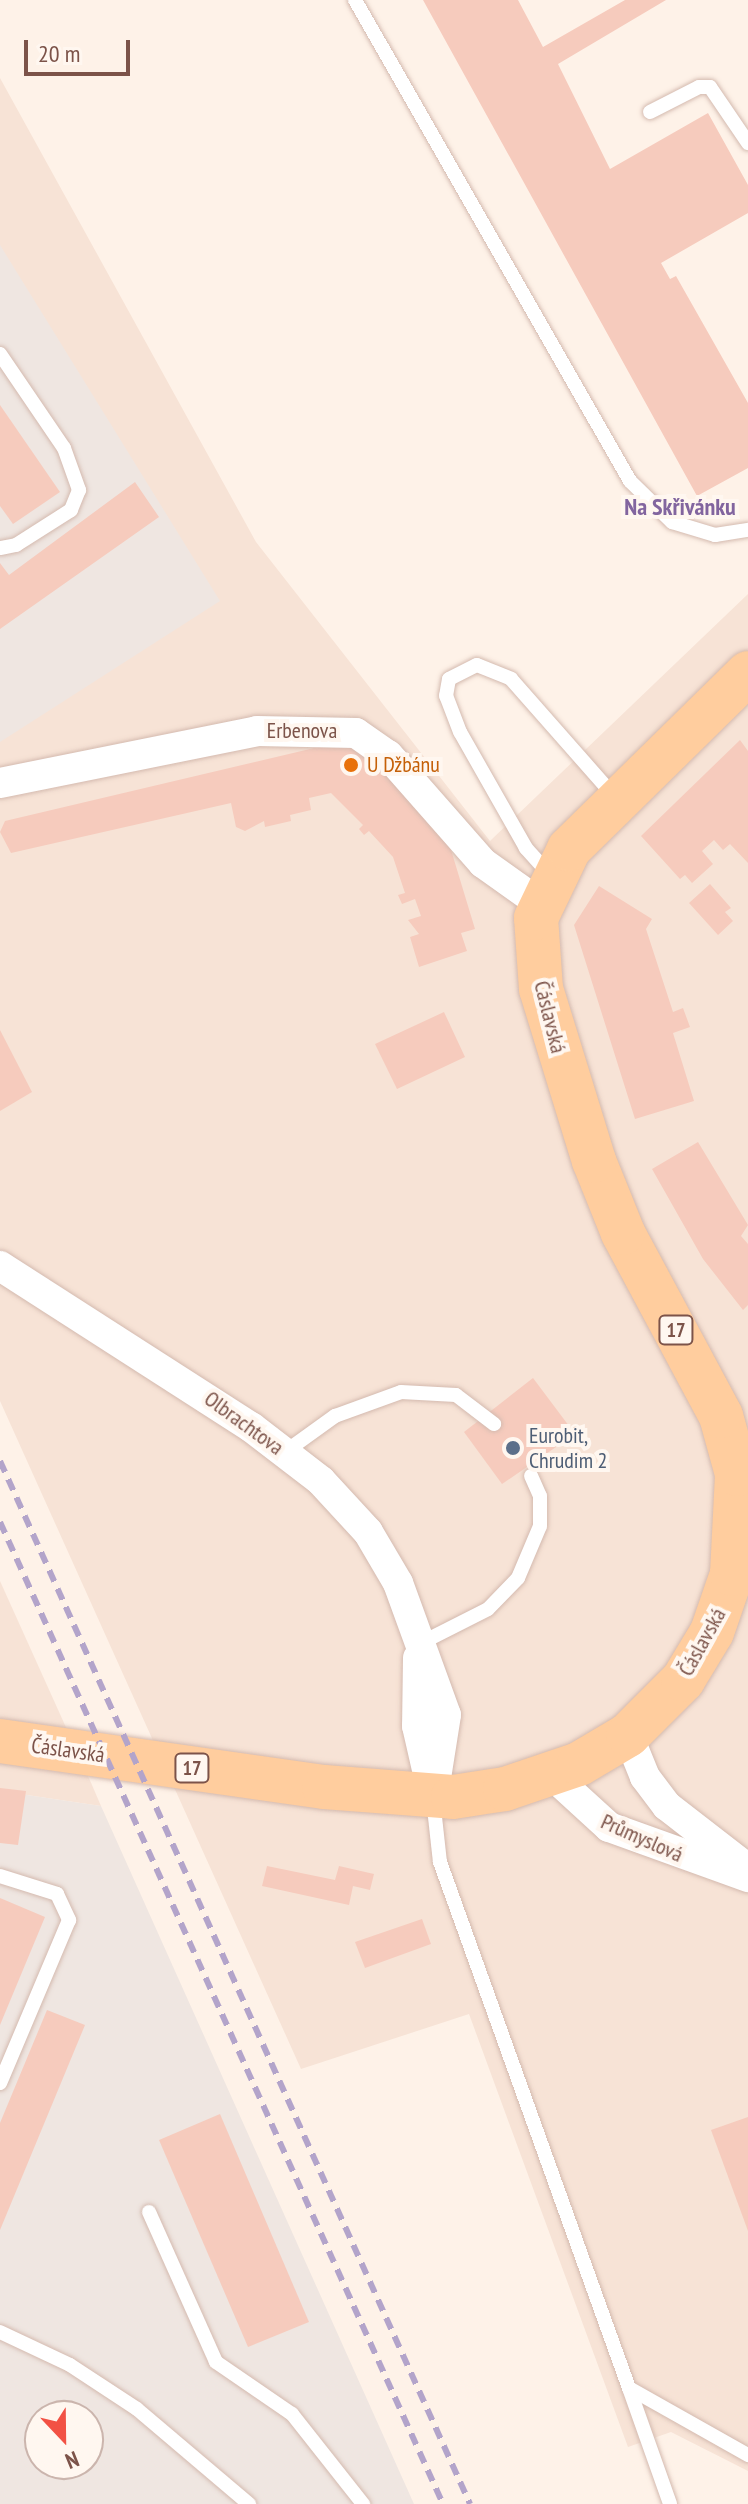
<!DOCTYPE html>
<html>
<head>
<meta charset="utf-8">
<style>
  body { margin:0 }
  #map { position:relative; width:748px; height:2504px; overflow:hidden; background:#fef2e8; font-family:"PT Sans Narrow",sans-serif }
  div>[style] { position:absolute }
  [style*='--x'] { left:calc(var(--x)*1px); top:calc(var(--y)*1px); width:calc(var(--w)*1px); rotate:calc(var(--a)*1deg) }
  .residential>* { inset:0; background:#f7e3d6 }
  .industrial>* { inset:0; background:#efe6e1 }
  .building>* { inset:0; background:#f6cbbd }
  .roads { filter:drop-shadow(0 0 2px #d4baaf) drop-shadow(0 0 2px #d4baaf) }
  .lane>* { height:14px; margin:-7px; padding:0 7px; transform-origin:7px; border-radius:7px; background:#fff }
  .street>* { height:30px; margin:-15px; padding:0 15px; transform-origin:15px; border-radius:15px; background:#fff }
  .primary>* { height:44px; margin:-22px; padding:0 22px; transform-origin:22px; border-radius:22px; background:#ffcd9e }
  .rail>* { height:6px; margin-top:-3px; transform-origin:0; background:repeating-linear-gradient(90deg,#b3a4ca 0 12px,transparent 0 20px) }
  .dots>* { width:22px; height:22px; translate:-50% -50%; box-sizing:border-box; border:4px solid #fff7f0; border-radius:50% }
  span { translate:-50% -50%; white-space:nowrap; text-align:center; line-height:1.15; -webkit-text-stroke:8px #fff7f0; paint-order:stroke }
  .shield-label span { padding:2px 6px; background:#fff7f0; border:2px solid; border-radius:6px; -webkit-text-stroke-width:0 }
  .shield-label { font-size:20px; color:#7c5349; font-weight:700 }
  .street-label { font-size:22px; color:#7c5349 }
  .food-label { font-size:22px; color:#c56008 }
  .left { translate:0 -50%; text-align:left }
  .service-label { font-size:22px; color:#4e5e75 }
  .neighbourhood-label { font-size:24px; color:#82659f; font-weight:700 }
  .north { position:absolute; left:24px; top:2400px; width:80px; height:80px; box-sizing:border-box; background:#fff7f0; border:2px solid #cbb5ad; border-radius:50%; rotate:158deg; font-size:22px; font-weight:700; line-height:32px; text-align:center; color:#7c5349 }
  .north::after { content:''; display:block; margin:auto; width:28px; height:36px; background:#f25144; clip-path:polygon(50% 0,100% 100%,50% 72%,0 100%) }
  .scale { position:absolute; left:24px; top:40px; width:106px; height:36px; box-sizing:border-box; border:4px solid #7c5349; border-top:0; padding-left:10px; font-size:24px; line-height:28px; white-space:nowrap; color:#7c5349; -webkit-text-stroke:6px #fff7f0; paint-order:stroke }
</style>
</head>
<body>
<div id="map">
  <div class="residential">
    <i style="clip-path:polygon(0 78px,256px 542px,490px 841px,748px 594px,748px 2471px,671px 2432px,628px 2447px,469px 2014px,301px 2069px,0 1401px)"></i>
    <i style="clip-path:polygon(0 1581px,92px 1785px,101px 1806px,0 1791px)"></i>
  </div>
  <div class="industrial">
    <i style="clip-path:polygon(0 245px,220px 601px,0 742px)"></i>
    <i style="clip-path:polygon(evenodd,0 1791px,101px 1806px,414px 2504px,0 2504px,0 1791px,40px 2416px,88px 2416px,88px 2464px,40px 2464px,40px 2416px)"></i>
  </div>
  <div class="building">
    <i style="clip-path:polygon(423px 0,518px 0,543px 47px,625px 0,666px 0,558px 64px,610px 169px,708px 113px,748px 185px,748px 213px,661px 263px,670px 279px,676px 276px,748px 403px,748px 468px,697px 496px)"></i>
    <i style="clip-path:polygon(0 405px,60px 492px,13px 524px,0 506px)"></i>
    <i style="clip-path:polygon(135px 482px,159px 517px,0 629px,0 563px,9px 575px)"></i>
    <i style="clip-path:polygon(348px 740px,366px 745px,448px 840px,475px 929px,461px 933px,467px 951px,419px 967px,410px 937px,419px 934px,408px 920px,421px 916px,415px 899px,402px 904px,398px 895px,405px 893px,393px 857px,369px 831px,364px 835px,359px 829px,363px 825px,331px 793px,309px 798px,311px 810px,290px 815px,291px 821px,265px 827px,264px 821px,245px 831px,236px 827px,231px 803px,11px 853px,0 832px,5px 821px)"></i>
    <i style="clip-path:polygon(740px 740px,748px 751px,748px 863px,730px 844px,723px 850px,714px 840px,702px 851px,713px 864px,692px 883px,685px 875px,680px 879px,641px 836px)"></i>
    <i style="clip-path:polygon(710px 884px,731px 908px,725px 912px,733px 921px,718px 935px,689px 903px)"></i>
    <i style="clip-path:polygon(599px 886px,652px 919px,646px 929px,673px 1012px,683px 1008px,690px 1027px,673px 1033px,694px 1101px,635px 1119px,574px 925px)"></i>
    <i style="clip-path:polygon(444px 1012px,465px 1057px,397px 1089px,375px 1044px)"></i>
    <i style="clip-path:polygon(0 1030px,32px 1092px,0 1111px)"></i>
    <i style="clip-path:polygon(698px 1142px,748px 1225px,741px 1236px,748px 1244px,748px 1305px,743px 1310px,703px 1259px,652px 1169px)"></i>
    <i style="clip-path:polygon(533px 1378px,575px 1434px,502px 1484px,464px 1432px)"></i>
    <i style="clip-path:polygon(0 1788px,26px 1791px,18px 1845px,0 1843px)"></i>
    <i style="clip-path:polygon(267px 1866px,335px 1880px,339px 1866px,374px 1874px,370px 1890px,353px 1886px,349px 1905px,262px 1886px)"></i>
    <i style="clip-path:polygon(0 1898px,45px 1917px,0 2025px)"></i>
    <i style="clip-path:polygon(422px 1919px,431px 1944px,365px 1968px,355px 1942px)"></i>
    <i style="clip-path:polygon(47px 2010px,85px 2025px,0 2230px,0 2123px)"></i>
    <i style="clip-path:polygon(220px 2114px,309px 2322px,248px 2347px,159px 2140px)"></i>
    <i style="clip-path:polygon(748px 2117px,748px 2231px,711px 2130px)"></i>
  </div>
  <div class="roads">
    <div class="lane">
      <i style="--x:355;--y:0;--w:554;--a:60.24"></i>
      <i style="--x:630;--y:481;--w:59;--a:44.3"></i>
      <i style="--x:672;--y:522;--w:45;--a:16.8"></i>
      <i style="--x:715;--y:535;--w:33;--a:-9"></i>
      <i style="--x:650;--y:112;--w:55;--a:-27"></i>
      <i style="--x:699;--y:87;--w:11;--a:0"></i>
      <i style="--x:710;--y:87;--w:68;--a:55.8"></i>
      <i style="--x:0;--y:354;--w:114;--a:55.8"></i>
      <i style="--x:64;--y:448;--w:45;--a:70.3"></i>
      <i style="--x:79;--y:490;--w:22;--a:112"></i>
      <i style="--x:71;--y:510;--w:65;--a:147.5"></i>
      <i style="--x:16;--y:545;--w:16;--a:169"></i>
      <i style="--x:551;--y:876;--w:38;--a:-132"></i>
      <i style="--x:526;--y:848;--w:133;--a:-119.6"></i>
      <i style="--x:460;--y:732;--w:39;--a:-111"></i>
      <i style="--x:446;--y:696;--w:17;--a:-80"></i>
      <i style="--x:449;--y:679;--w:31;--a:-27"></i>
      <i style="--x:477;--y:665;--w:37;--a:22"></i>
      <i style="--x:511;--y:679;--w:159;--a:48.6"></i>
      <i style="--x:285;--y:1452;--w:62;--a:-35.8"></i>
      <i style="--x:335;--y:1416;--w:70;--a:-20"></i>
      <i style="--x:401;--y:1392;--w:55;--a:3.1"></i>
      <i style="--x:456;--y:1395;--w:48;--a:37.3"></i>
      <i style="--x:419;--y:1644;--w:77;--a:-26.9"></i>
      <i style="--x:488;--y:1609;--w:43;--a:-45.9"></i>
      <i style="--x:518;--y:1578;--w:56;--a:-67.1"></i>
      <i style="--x:540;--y:1526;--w:30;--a:-90"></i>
      <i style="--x:540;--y:1496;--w:22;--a:-114"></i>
      <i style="--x:433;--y:1799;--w:63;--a:83.7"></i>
      <i style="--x:440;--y:1862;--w:559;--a:70.24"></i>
      <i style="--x:629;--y:2388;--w:137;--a:29.4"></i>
      <i style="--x:0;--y:1876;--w:60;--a:17.5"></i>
      <i style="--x:57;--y:1894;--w:29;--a:65"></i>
      <i style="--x:69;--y:1920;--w:177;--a:112.9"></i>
      <i style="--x:149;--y:2212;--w:164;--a:65.9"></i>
      <i style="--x:216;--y:2362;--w:92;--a:34.4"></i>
      <i style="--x:292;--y:2414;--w:115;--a:51.7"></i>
      <i style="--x:0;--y:2332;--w:77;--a:25.2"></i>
      <i style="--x:70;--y:2365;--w:80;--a:33.3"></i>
      <i style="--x:137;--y:2409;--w:147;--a:40.3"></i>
      <i style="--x:629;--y:2388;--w:123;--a:70.5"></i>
    </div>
    <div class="street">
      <i style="--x:0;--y:783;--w:262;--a:-11.4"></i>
      <i style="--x:257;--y:731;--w:99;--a:1.2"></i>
      <i style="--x:356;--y:733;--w:39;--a:35"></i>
      <i style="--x:388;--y:755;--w:144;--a:48.7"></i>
      <i style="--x:483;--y:863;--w:69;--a:35.5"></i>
      <i style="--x:0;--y:1266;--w:298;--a:32.7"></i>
      <i style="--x:251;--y:1427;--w:88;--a:37.6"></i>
      <i style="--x:321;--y:1481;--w:69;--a:47.3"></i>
      <i style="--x:368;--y:1532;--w:59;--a:59.5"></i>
      <i style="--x:398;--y:1583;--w:140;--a:70"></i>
      <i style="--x:446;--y:1715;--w:83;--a:99"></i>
      <i style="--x:418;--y:1658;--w:68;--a:90.8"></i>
      <i style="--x:417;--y:1726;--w:72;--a:77.1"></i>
      <i style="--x:628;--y:1735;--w:45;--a:68"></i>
      <i style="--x:645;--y:1777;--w:36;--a:53"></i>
      <i style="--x:667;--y:1806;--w:96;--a:37.8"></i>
      <i style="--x:552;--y:1775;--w:77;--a:42.4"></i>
      <i style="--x:609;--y:1827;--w:148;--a:19.8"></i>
    </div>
    <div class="primary">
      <i style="--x:0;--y:1741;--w:327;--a:8.1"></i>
      <i style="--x:324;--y:1787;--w:129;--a:4.4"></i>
      <i style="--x:453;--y:1797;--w:53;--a:-8.7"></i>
      <i style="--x:505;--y:1789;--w:78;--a:-18.7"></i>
      <i style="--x:579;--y:1764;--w:57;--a:-30.6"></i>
      <i style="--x:628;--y:1735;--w:78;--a:-45"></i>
      <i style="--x:683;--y:1680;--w:56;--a:-58.9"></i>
      <i style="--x:712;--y:1632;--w:61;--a:-71"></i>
      <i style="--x:732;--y:1574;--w:100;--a:-87.1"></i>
      <i style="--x:737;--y:1474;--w:60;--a:-105.4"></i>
      <i style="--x:721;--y:1416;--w:208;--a:-118.2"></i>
      <i style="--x:623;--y:1233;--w:78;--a:-111.9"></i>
      <i style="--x:594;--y:1161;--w:180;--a:-107.1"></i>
      <i style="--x:541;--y:989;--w:71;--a:-94"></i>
      <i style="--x:536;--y:918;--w:76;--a:-64.4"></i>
      <i style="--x:569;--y:849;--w:251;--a:-44.5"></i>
    </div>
  </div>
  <div class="rail">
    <i style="--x:0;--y:1461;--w:1144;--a:65.74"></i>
    <i style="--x:0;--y:1522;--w:1077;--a:65.72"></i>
  </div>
  <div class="dots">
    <i style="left:351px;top:765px;background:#e8710a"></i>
    <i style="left:513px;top:1448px;background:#5c6f8a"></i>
  </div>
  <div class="shield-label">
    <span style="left:676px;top:1330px">17</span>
    <span style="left:192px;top:1768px">17</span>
  </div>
  <div class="street-label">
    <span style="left:302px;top:731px">Erbenova</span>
    <span style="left:550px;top:1017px;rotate:76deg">Čáslavská</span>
    <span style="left:244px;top:1423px;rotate:36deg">Olbrachtova</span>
    <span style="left:702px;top:1642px;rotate:-61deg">Čáslavská</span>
    <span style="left:68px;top:1750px;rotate:8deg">Čáslavská</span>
    <span style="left:642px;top:1838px;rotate:24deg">Průmyslová</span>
  </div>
  <div class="food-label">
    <span class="left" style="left:367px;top:765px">U Džbánu</span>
  </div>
  <div class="service-label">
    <span class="left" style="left:529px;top:1448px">Eurobit,<br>Chrudim 2</span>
  </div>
  <div class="neighbourhood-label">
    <span style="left:680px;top:507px">Na Skřivánku</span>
  </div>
  <div class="north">N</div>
  <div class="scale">20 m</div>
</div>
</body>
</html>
